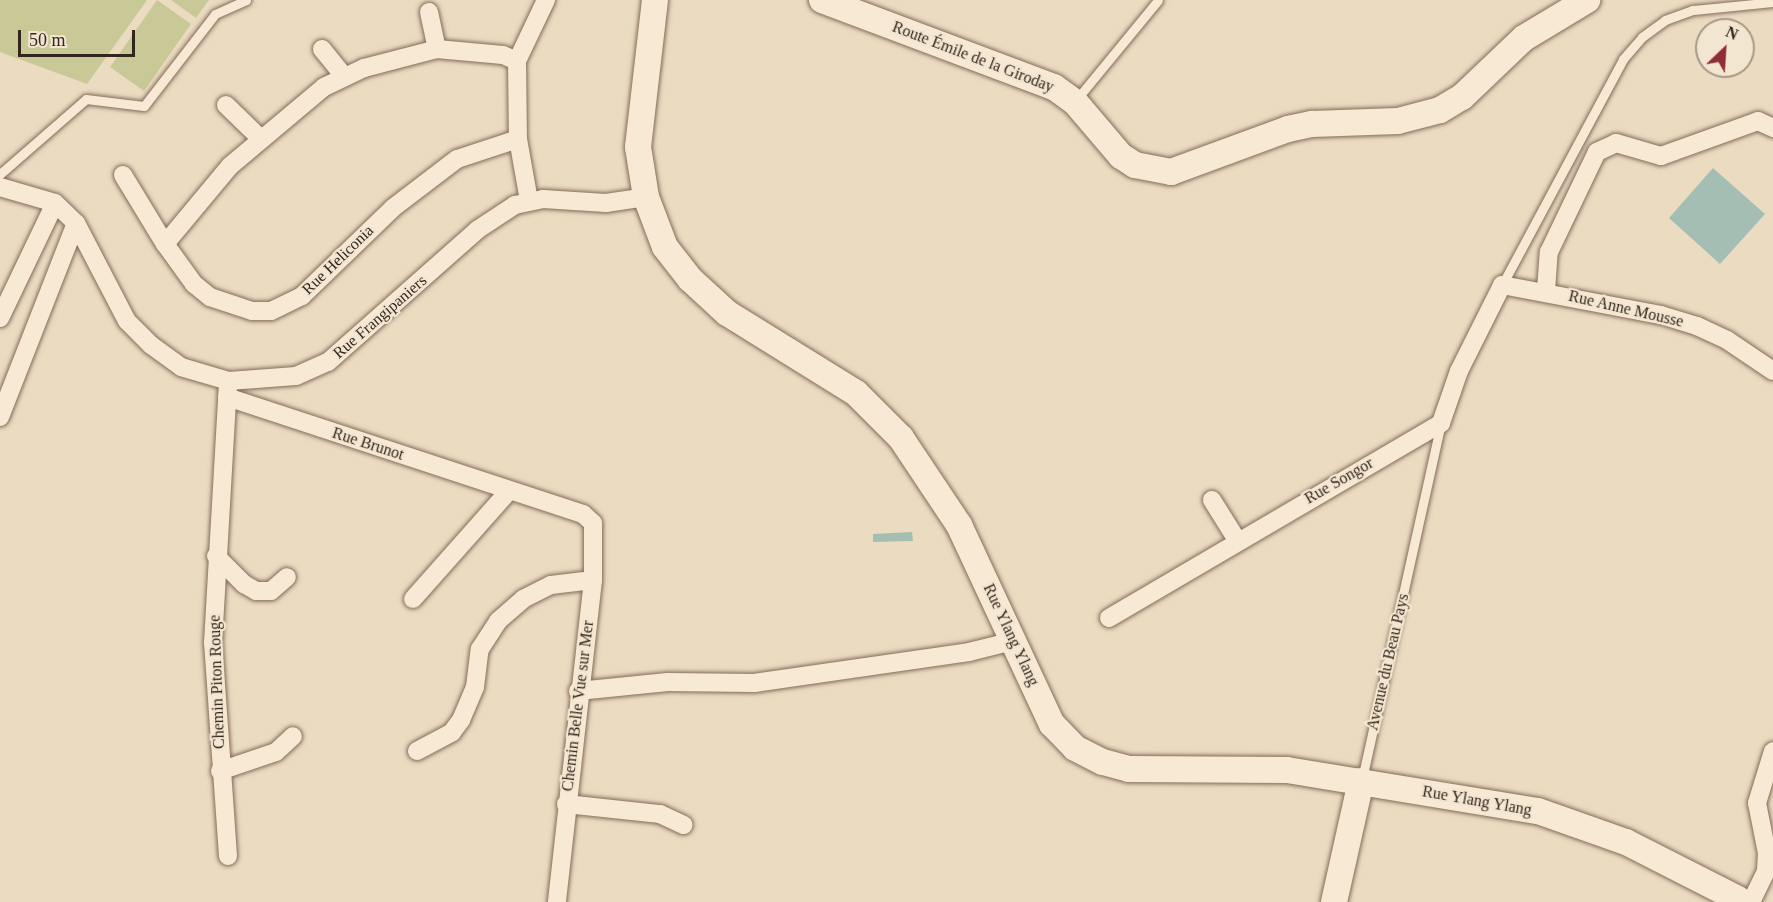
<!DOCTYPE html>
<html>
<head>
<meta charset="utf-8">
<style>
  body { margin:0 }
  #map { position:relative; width:1773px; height:902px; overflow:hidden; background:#ebdbc1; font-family:Georgia,serif }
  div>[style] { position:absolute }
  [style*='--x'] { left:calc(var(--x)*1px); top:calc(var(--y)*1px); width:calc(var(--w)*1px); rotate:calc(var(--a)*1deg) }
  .green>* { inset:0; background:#c8c996 }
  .water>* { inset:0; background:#a4beb4 }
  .roads { filter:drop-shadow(0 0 2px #846c5a) drop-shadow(0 0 2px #846c5a) }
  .lane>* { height:9px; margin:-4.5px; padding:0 4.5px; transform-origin:4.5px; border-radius:4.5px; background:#f7e9d4 }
  .street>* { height:18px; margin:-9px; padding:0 9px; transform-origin:9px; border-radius:9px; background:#f7e9d4 }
  .secondary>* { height:26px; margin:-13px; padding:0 13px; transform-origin:13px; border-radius:13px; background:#f7e9d4 }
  span { translate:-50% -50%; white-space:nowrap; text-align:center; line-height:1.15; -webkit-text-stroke:4.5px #f3e6d0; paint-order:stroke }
  .street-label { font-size:16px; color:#34261d }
  .north { position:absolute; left:1695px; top:18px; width:60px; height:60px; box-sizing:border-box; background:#f3e6d0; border:2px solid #a79988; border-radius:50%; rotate:25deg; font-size:16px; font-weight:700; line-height:24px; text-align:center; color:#34261d }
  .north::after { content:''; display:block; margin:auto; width:21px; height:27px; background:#902d37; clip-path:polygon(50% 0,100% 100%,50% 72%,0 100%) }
  .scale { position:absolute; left:18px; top:30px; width:117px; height:27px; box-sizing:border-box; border:3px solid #34261d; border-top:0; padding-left:8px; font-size:18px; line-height:21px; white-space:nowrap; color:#34261d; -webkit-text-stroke:4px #f3e6d0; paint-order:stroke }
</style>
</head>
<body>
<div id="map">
  <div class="green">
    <i style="clip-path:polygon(0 0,147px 0,87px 84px,0 52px)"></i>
    <i style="clip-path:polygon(157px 0,191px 24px,144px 91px,110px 67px)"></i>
    <i style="clip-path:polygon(171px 0,209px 0,196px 18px)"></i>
  </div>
  <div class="water">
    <i style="clip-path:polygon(1713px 168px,1765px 214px,1720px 264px,1669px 218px)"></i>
    <i style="clip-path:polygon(912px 532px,913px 541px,873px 542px,873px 534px)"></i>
  </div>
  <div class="roads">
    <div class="lane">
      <i style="--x:1076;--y:100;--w:129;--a:-50.6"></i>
      <i style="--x:0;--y:174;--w:114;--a:-41.1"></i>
      <i style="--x:86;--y:99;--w:58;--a:6.9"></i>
      <i style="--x:144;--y:106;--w:116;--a:-52.3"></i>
      <i style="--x:215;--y:14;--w:34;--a:-24"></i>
      <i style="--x:1502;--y:285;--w:256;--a:-61.8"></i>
      <i style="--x:1623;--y:59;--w:29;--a:-49"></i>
      <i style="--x:1642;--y:37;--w:29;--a:-36"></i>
      <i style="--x:1665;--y:20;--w:30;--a:-20"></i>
      <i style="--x:1693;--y:10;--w:80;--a:-5.7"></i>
      <i style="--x:1362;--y:779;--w:365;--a:-77.5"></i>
    </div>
    <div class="street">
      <i style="--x:429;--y:12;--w:38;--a:78"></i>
      <i style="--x:322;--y:49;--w:33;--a:51"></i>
      <i style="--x:517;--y:61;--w:68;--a:-64.6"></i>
      <i style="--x:226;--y:105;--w:49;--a:44.2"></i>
      <i style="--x:518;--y:139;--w:64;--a:161.8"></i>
      <i style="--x:457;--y:159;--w:81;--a:142.6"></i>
      <i style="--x:393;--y:208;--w:127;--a:136"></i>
      <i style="--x:302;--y:296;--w:34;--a:154"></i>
      <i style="--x:271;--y:311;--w:19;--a:180"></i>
      <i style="--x:252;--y:311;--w:44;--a:-161.6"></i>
      <i style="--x:210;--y:297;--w:21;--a:-141"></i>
      <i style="--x:194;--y:284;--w:49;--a:-125.9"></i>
      <i style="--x:165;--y:244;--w:102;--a:-50.2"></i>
      <i style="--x:230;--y:166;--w:123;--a:-40"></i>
      <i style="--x:324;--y:87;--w:44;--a:-25.4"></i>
      <i style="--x:364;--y:68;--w:75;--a:-14.6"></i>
      <i style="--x:437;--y:49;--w:66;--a:5.2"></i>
      <i style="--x:503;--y:55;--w:15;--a:23"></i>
      <i style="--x:517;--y:61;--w:78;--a:89.3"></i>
      <i style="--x:518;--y:139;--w:63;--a:79.9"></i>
      <i style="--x:123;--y:175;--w:81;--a:58.7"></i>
      <i style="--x:0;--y:187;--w:57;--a:16.2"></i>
      <i style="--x:55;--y:203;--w:29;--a:44"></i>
      <i style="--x:76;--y:223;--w:110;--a:62.5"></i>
      <i style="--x:127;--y:321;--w:34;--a:45"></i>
      <i style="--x:151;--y:345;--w:37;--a:36"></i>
      <i style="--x:181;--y:367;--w:50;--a:16.3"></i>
      <i style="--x:229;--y:381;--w:67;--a:-4.3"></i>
      <i style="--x:296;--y:376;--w:35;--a:-24"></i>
      <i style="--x:328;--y:362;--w:199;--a:-41.5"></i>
      <i style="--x:477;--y:230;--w:45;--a:-33.3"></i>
      <i style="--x:515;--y:205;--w:29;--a:-12"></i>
      <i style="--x:543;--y:199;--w:63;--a:3.6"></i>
      <i style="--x:606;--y:203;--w:40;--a:-8.5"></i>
      <i style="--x:1546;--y:291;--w:39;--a:-86"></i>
      <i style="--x:1549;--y:252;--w:111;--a:-64.4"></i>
      <i style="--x:1597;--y:152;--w:21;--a:-25"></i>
      <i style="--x:1616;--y:143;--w:47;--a:16.1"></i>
      <i style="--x:1661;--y:156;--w:103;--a:-19.8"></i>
      <i style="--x:1758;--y:121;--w:17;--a:25"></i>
      <i style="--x:0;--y:318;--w:127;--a:-64.4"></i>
      <i style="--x:227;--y:397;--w:375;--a:18.2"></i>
      <i style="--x:583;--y:514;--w:13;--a:42"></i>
      <i style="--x:593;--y:523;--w:57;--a:90"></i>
      <i style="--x:593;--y:580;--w:324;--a:96.4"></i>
      <i style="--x:0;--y:417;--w:208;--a:-68.6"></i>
      <i style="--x:1212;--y:500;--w:47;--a:58"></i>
      <i style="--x:216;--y:556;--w:40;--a:45"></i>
      <i style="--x:244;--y:584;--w:14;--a:30"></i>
      <i style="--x:256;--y:591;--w:15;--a:0"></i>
      <i style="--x:271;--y:591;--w:21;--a:-41"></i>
      <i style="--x:413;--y:599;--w:144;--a:-48.4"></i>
      <i style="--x:1109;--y:618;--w:385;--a:-30.4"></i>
      <i style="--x:1441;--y:423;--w:55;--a:-70.9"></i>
      <i style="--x:1459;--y:371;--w:96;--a:-63.4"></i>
      <i style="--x:1502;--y:285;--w:162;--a:10.7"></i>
      <i style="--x:1661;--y:315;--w:38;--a:17"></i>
      <i style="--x:1697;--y:326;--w:33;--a:25"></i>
      <i style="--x:1727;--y:340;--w:55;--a:34"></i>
      <i style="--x:578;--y:691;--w:90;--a:-5.7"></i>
      <i style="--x:668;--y:682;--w:86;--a:0.7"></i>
      <i style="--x:754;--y:683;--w:217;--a:-8.2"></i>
      <i style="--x:969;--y:652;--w:45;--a:-14"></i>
      <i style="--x:417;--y:751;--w:40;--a:-28"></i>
      <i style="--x:452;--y:732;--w:15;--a:-53"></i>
      <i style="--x:461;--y:720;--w:36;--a:-67"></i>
      <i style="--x:475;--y:687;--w:38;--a:-83"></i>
      <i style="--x:480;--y:649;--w:33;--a:-57"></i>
      <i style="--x:498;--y:621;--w:33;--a:-41"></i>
      <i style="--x:523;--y:599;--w:31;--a:-27"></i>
      <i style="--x:551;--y:585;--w:42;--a:-6.8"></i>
      <i style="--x:220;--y:771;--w:59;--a:-18.7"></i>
      <i style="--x:276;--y:752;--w:23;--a:-43"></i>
      <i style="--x:566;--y:804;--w:95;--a:6.1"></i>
      <i style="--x:660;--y:814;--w:26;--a:25"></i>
      <i style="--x:228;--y:856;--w:214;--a:-94"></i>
      <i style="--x:213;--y:643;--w:257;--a:-86.7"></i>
      <i style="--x:1752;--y:900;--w:32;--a:-64"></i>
      <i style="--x:1766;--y:871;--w:18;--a:-87"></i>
      <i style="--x:1767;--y:853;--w:51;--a:-101.3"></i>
      <i style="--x:1757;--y:803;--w:54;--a:-72.9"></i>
    </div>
    <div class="secondary">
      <i style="--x:655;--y:0;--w:148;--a:96.6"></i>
      <i style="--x:638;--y:147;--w:51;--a:80.9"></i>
      <i style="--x:646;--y:197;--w:53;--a:69.2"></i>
      <i style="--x:665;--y:247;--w:41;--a:52"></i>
      <i style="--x:690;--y:279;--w:50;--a:42.6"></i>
      <i style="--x:727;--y:313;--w:152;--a:31.8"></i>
      <i style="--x:856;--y:393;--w:64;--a:45"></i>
      <i style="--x:901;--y:438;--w:105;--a:56.3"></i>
      <i style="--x:959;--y:525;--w:220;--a:65"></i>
      <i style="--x:1052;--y:724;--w:33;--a:46"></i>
      <i style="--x:1075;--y:748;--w:31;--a:27"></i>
      <i style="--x:1103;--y:762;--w:27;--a:15"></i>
      <i style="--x:1129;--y:769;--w:158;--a:0.4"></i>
      <i style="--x:1287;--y:770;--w:254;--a:9.3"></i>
      <i style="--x:1538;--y:811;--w:93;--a:19.4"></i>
      <i style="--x:1626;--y:842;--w:126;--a:27"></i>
      <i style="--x:822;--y:0;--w:248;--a:20.6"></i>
      <i style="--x:1054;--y:87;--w:26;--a:36"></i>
      <i style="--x:1075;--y:102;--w:71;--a:49.6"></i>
      <i style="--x:1121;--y:156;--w:17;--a:33"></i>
      <i style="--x:1135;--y:165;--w:37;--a:11"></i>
      <i style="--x:1171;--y:172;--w:125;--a:-20.2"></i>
      <i style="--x:1288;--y:129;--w:25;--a:-12"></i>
      <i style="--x:1312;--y:124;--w:86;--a:-2"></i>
      <i style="--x:1398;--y:121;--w:43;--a:-14.7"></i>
      <i style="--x:1440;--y:110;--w:26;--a:-31"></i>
      <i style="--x:1462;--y:97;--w:86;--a:-43.6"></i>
      <i style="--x:1524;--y:38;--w:74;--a:-31.1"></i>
      <i style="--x:1334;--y:902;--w:124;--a:-77.4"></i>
    </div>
  </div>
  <div class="street-label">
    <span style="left:973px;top:57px;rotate:21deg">Route Émile de la Giroday</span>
    <span style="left:338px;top:260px;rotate:-44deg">Rue Heliconia</span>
    <span style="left:1626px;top:309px;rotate:13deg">Rue Anne Mousse</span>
    <span style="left:380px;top:317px;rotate:-41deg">Rue Frangipaniers</span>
    <span style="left:368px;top:444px;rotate:18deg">Rue Brunot</span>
    <span style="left:1339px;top:481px;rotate:-30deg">Rue Songor</span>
    <span style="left:1011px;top:635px;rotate:65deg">Rue Ylang Ylang</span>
    <span style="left:1388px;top:662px;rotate:-77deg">Avenue du Beau Pays</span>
    <span style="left:217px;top:682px;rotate:-92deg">Chemin Piton Rouge</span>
    <span style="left:578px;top:706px;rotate:-83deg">Chemin Belle Vue sur Mer</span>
    <span style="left:1477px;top:801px;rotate:10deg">Rue Ylang Ylang</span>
  </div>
  <div class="north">N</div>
  <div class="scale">50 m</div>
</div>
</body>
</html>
